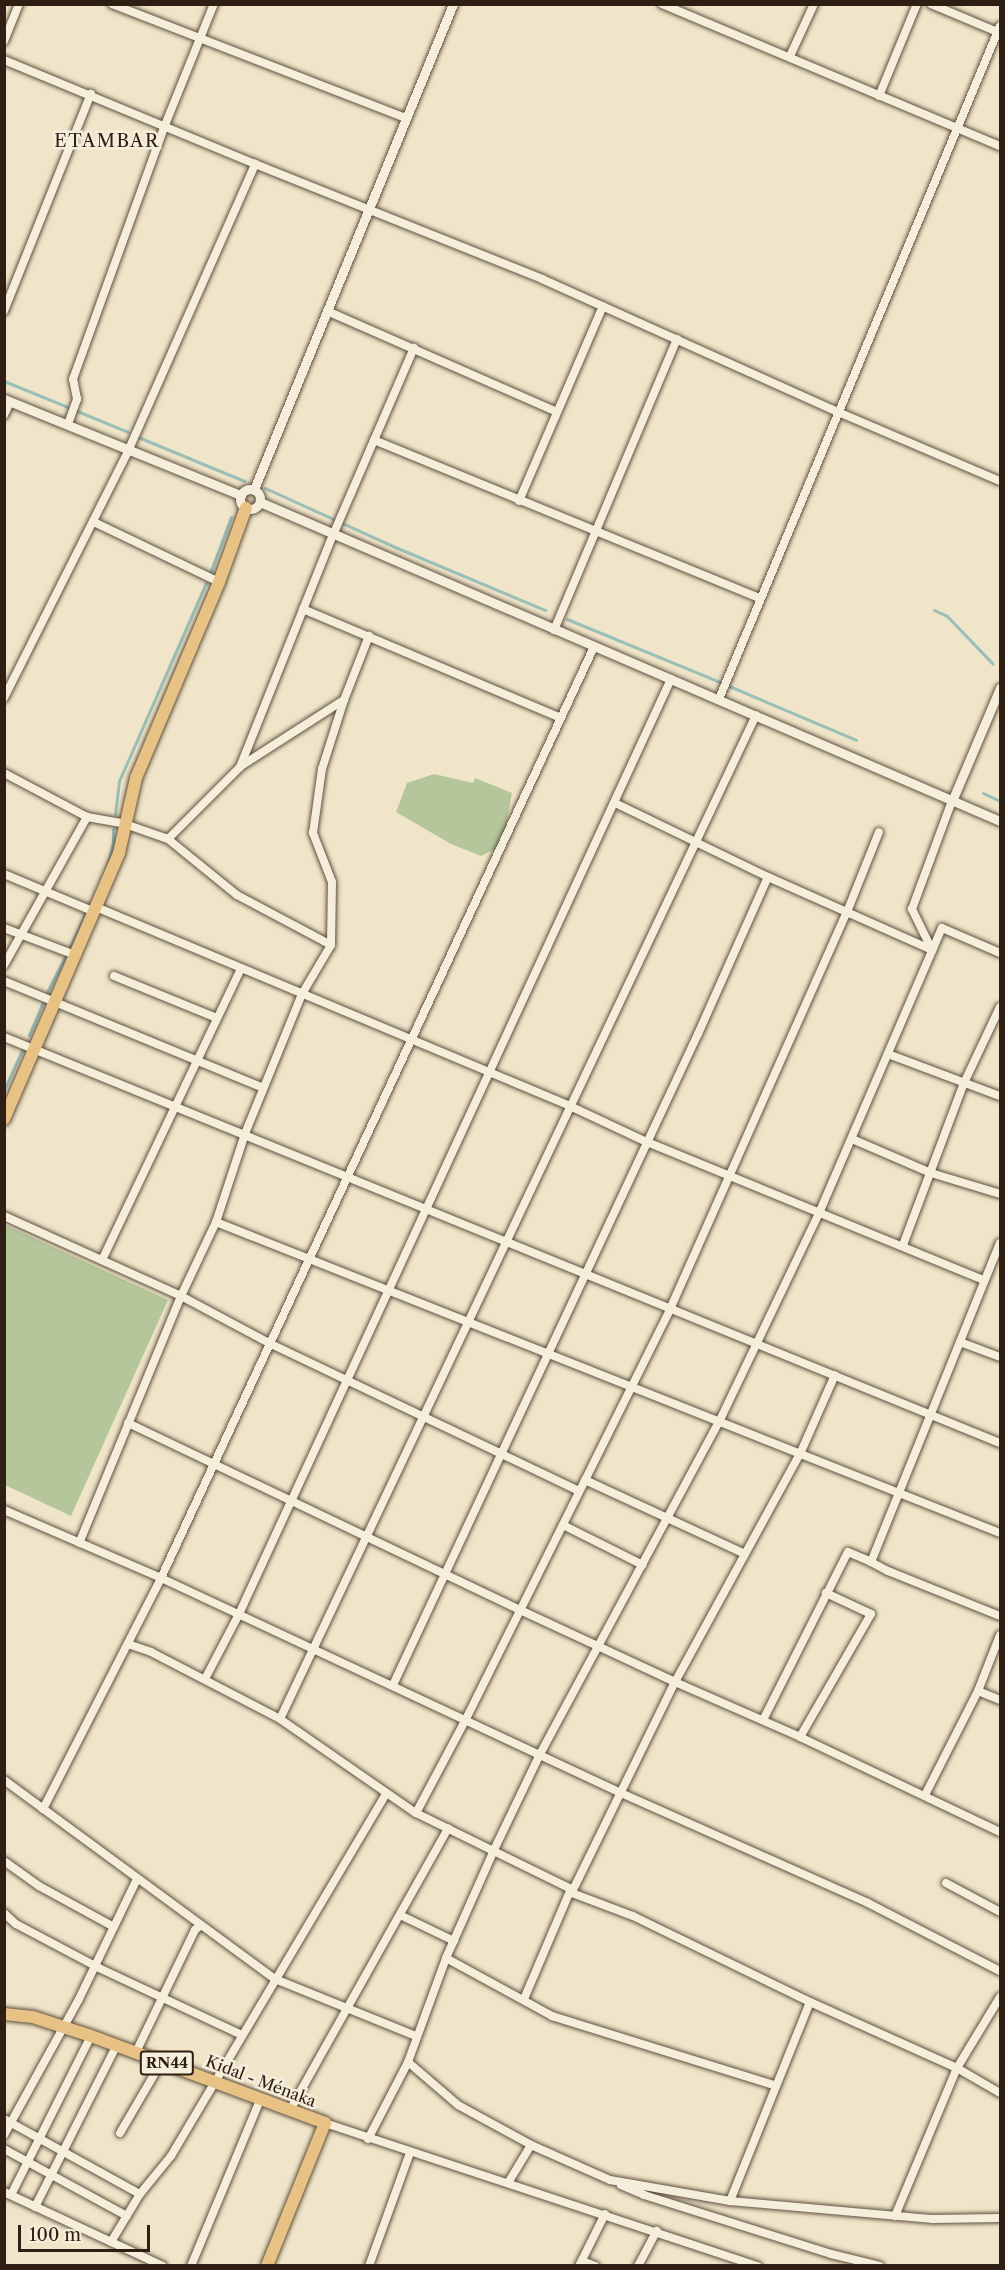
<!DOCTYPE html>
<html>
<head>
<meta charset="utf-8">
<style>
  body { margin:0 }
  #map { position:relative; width:1005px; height:2270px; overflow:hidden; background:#f0e5c8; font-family:"Libre Caslon Text",serif }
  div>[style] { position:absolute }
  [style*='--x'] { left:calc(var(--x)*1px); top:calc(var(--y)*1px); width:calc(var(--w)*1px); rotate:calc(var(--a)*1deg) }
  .green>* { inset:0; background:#b5c69a }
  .stream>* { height:3px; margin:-1.5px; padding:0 1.5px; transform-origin:1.5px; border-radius:1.5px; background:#9abfb8 }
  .roads { filter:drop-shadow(0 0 2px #5f5040) drop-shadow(0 0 2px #5f5040) }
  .minor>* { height:8px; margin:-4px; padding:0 4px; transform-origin:4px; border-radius:4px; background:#f5eedb }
  .tertiary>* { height:9px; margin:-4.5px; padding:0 4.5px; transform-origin:4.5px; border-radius:4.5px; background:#f5eedb }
  .tertiary>.ring { margin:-4.5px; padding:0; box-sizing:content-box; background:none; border:9px solid #f5eedb; border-radius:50% }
  .primary>* { height:12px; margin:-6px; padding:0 6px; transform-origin:6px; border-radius:6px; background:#e8c284 }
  span { translate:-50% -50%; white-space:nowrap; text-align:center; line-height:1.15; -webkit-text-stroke:5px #f5eedb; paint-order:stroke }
  .shield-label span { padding:2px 4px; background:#f5eedb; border:2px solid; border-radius:4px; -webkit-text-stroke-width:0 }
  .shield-label { font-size:15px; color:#2f1e13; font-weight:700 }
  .street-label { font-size:16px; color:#2f1e13 }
  .neighbourhood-label { font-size:18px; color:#2f1e13; letter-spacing:1.5px }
  .frame { position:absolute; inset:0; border:6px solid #2f1e13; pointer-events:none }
  .scale { position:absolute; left:18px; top:2225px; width:132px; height:27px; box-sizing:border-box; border:3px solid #2f1e13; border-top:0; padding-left:8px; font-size:18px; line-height:21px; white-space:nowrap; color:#2f1e13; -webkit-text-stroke:4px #f5eedb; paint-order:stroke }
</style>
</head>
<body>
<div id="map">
  <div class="green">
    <i style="clip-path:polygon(434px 774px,473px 783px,475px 778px,512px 793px,504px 836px,495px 849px,481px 856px,451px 844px,396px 812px,407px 783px)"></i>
    <i style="clip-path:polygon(5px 1225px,168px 1300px,71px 1516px,5px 1485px)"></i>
  </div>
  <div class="stream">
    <i style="--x:4;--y:381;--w:71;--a:22.2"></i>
    <i style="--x:77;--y:411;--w:55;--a:22.4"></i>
    <i style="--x:138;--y:437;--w:115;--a:22.5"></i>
    <i style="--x:265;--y:488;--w:143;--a:24.4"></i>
    <i style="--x:395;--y:547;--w:163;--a:22.8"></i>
    <i style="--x:210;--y:573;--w:60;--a:-69.4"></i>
    <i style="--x:934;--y:610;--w:14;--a:25"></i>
    <i style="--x:947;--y:616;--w:66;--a:46.2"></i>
    <i style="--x:567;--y:619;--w:165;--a:22.4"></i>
    <i style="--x:729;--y:686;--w:138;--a:23"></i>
    <i style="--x:983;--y:793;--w:19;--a:25"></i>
    <i style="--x:115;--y:814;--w:33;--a:-83"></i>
    <i style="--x:119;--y:781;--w:216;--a:-66.3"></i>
    <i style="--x:106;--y:871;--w:30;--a:-76"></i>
    <i style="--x:113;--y:842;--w:13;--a:-90"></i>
    <i style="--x:70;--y:947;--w:35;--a:-65"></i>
    <i style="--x:47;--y:992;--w:42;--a:-62.8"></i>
    <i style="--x:29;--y:1035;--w:36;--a:-67"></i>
    <i style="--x:4;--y:1090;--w:44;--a:-65.8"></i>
  </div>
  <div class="roads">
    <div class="minor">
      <i style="--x:112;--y:4;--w:315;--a:21.2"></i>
      <i style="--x:662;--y:4;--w:367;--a:22.8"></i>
      <i style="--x:931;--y:4;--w:75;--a:22.8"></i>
      <i style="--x:4;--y:41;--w:40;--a:-68"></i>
      <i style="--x:790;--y:56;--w:57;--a:-65.2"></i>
      <i style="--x:4;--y:60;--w:272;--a:22.5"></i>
      <i style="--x:255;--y:164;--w:309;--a:21.8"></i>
      <i style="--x:542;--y:279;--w:325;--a:24.2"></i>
      <i style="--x:838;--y:412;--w:176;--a:23.1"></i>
      <i style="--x:879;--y:96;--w:100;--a:-67.6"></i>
      <i style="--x:4;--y:311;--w:234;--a:-68.2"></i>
      <i style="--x:327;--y:311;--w:251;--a:23.7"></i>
      <i style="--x:4;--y:415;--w:14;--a:-65"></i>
      <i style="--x:68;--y:424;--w:27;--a:-70"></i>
      <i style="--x:77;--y:399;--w:20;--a:-101"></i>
      <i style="--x:73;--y:379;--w:270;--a:-70.1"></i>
      <i style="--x:165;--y:125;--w:131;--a:-68"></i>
      <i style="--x:374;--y:440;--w:417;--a:22.3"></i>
      <i style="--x:519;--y:501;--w:212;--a:-66.7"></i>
      <i style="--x:94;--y:522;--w:139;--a:25.6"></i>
      <i style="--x:303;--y:609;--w:278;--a:22.9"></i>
      <i style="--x:554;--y:630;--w:316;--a:-67.1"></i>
      <i style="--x:4;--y:698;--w:279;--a:-63.3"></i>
      <i style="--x:129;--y:449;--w:312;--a:-66.1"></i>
      <i style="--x:719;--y:699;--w:729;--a:-67.34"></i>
      <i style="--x:241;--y:766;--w:122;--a:-32.7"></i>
      <i style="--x:4;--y:773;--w:94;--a:27.9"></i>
      <i style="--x:87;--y:817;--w:39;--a:10"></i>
      <i style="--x:125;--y:824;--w:46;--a:19.2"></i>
      <i style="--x:168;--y:839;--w:89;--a:39.1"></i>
      <i style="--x:237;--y:895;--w:106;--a:28"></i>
      <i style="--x:331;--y:945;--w:57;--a:120.6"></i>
      <i style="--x:302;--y:994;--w:151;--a:112.2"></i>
      <i style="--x:245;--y:1134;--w:93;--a:108.2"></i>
      <i style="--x:216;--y:1222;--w:82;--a:115.3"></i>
      <i style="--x:181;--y:1296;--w:267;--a:112.4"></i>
      <i style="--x:615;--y:803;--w:170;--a:25.8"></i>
      <i style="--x:768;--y:877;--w:180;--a:24"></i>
      <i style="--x:168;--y:839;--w:102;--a:-45"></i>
      <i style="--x:240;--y:767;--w:250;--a:-68.2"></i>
      <i style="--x:333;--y:535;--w:204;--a:-66.6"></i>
      <i style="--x:4;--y:874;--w:99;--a:22.7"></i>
      <i style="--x:96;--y:907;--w:514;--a:22.77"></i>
      <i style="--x:570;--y:1106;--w:85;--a:25.1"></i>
      <i style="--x:647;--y:1142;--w:364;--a:22.3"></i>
      <i style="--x:4;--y:928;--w:76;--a:20.8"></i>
      <i style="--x:331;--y:945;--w:63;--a:-89.1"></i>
      <i style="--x:332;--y:882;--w:53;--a:-111.2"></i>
      <i style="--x:313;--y:833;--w:65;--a:-82"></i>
      <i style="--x:322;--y:769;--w:72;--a:-72.3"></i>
      <i style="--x:344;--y:700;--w:69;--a:-68.7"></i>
      <i style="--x:932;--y:950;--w:46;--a:-116"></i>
      <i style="--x:912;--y:909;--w:115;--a:-69.7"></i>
      <i style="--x:4;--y:965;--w:170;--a:-60.7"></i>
      <i style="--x:114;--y:976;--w:111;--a:22.2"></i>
      <i style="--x:4;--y:981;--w:280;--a:22.4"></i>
      <i style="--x:4;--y:1037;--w:1076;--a:22.18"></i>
      <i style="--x:888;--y:1054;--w:120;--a:20.6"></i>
      <i style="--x:852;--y:1139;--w:86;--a:23.3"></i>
      <i style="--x:931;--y:1173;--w:72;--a:16.9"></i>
      <i style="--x:4;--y:1216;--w:194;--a:24.3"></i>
      <i style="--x:181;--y:1296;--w:102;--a:28.1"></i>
      <i style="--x:271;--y:1344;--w:341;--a:25.5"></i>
      <i style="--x:216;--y:1222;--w:843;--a:21.64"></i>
      <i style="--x:903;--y:1245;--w:173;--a:-69.4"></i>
      <i style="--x:964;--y:1083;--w:84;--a:-64.7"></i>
      <i style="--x:102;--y:1260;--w:323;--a:-64.5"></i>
      <i style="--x:960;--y:1342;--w:43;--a:20.6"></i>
      <i style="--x:128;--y:1423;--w:434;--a:25.5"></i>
      <i style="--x:520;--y:1610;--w:171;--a:24.9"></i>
      <i style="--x:675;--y:1682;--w:137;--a:23.7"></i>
      <i style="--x:800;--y:1737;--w:221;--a:25.4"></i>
      <i style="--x:585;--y:1480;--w:176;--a:24.8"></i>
      <i style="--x:4;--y:1510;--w:171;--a:23.4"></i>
      <i style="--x:161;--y:1578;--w:508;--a:25.05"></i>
      <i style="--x:621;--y:1793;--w:270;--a:24"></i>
      <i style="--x:868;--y:1903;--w:148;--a:27.3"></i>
      <i style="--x:563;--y:1525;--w:89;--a:26.6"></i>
      <i style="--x:871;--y:1562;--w:19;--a:28"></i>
      <i style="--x:888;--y:1571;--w:121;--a:21.9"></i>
      <i style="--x:128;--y:1644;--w:24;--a:19"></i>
      <i style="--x:151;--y:1652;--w:145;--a:27.4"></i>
      <i style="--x:280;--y:1719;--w:165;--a:34.7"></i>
      <i style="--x:416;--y:1813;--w:173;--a:26.1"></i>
      <i style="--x:571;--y:1889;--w:4;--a:76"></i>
      <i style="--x:572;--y:1893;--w:65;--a:20.7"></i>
      <i style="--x:633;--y:1916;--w:197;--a:25.9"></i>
      <i style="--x:810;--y:2002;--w:161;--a:24.2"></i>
      <i style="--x:957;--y:2068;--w:50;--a:30.2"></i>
      <i style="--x:205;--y:1679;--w:73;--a:-62.4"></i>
      <i style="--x:239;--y:1614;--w:1030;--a:-65.2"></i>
      <i style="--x:393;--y:1685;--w:719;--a:-64.9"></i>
      <i style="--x:698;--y:1034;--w:172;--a:-66"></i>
      <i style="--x:978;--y:1691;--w:24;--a:22"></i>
      <i style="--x:280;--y:1719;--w:1111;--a:-64.63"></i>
      <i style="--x:763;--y:1720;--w:188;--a:-63.2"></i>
      <i style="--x:848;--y:1552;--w:25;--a:23"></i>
      <i style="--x:871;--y:1562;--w:344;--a:-68"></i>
      <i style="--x:800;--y:1737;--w:142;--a:-60"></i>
      <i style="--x:871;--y:1614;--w:50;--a:-155"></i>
      <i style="--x:4;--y:1780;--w:336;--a:36.3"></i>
      <i style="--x:275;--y:1979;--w:152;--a:22"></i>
      <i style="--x:925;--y:1795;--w:117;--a:-63"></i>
      <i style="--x:978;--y:1691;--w:60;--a:-68.6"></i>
      <i style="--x:43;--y:1809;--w:259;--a:-62.9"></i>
      <i style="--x:161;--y:1578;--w:1027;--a:-65.06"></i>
      <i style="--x:416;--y:1813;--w:106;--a:-62"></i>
      <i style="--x:466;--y:1719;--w:460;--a:-63.5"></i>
      <i style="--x:671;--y:1307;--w:432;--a:-66"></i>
      <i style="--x:847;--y:912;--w:86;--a:-68.2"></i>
      <i style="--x:4;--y:1861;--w:43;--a:35.5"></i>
      <i style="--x:39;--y:1886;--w:85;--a:28.7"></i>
      <i style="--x:946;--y:1883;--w:61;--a:28.2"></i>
      <i style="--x:572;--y:1892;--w:234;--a:-63.9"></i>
      <i style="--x:675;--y:1682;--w:260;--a:-61.3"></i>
      <i style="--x:800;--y:1454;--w:86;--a:-66.1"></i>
      <i style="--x:4;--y:1913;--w:16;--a:43"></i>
      <i style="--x:16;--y:1924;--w:94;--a:27.9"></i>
      <i style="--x:99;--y:1968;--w:158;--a:25.1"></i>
      <i style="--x:400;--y:1915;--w:60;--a:25.7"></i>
      <i style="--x:446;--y:1958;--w:121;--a:28.7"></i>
      <i style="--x:552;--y:2016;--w:232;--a:17.3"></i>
      <i style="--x:524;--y:1999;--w:120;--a:-66.9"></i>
      <i style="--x:136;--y:2052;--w:136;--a:-64.2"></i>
      <i style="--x:195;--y:1930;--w:6;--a:-39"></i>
      <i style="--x:408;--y:2062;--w:66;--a:40.7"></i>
      <i style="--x:458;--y:2105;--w:83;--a:28.7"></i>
      <i style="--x:531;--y:2145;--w:86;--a:23.9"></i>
      <i style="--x:610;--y:2180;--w:122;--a:9.9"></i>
      <i style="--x:730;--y:2201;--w:204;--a:5.1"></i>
      <i style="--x:933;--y:2219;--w:67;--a:-0.9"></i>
      <i style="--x:290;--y:2110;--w:323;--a:-60.7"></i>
      <i style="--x:4;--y:2119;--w:155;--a:28.9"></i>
      <i style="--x:325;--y:2123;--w:456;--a:18.3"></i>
      <i style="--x:120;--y:2133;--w:83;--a:-59.7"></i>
      <i style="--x:4;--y:2135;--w:155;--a:-61.1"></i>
      <i style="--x:79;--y:1999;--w:133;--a:-64.2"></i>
      <i style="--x:368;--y:2139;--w:87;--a:-62.5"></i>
      <i style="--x:408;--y:2062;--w:111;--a:-69.9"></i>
      <i style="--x:446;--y:1958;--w:118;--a:-66"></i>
      <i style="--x:494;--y:1850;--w:106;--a:-64.4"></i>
      <i style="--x:540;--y:1754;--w:377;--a:-61.7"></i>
      <i style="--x:719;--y:1422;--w:234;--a:-64.4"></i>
      <i style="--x:820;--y:1211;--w:308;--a:-66.7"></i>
      <i style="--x:942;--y:928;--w:63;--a:23.3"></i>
      <i style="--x:4;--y:2149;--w:140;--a:28.6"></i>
      <i style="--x:508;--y:2183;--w:44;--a:-58.8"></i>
      <i style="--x:621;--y:2185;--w:25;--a:23"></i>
      <i style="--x:644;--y:2195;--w:196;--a:17.5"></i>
      <i style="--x:831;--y:2254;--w:50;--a:13.8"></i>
      <i style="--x:4;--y:2192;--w:175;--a:25"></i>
      <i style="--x:11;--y:2195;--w:178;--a:-63.3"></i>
      <i style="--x:730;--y:2201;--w:214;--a:-68.1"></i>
      <i style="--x:35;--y:2207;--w:182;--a:-63.2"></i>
      <i style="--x:895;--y:2216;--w:160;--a:-67.3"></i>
      <i style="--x:957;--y:2068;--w:83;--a:-58.8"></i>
      <i style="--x:111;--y:2242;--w:56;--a:-58.9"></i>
      <i style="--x:140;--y:2194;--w:49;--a:-50.8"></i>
      <i style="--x:171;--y:2156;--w:421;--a:-59.3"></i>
      <i style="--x:582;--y:2261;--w:14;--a:21"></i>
      <i style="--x:191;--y:2266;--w:182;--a:-67.4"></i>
      <i style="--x:369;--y:2266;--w:120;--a:-70.1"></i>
      <i style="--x:579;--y:2266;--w:58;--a:-63.4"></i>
      <i style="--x:638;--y:2266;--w:40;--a:-62"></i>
    </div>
    <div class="tertiary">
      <i style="--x:4;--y:399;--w:256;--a:22.1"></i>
      <i class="ring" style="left:240px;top:489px;width:11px;height:11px"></i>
      <i style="--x:254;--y:489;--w:524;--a:-67.69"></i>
      <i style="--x:260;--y:502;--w:806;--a:23.32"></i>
      <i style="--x:952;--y:801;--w:123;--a:-67"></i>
    </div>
    <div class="primary">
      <i style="--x:4;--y:1119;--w:290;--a:-66.6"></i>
      <i style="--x:119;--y:853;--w:77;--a:-77.2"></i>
      <i style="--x:136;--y:778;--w:213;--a:-67"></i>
      <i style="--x:219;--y:582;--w:79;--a:-70"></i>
      <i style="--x:4;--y:2014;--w:29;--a:6"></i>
      <i style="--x:33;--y:2017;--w:61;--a:18.1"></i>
      <i style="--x:91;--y:2036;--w:250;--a:20.4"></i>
      <i style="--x:325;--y:2123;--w:154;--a:112.1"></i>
    </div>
  </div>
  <div class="shield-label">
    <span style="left:167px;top:2063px">RN44</span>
  </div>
  <div class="street-label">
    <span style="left:261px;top:2081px;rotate:21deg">Kidal - Ménaka</span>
  </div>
  <div class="neighbourhood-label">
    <span style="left:107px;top:141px">ETAMBAR</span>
  </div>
  <div class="frame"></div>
  <div class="scale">100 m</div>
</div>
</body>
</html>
